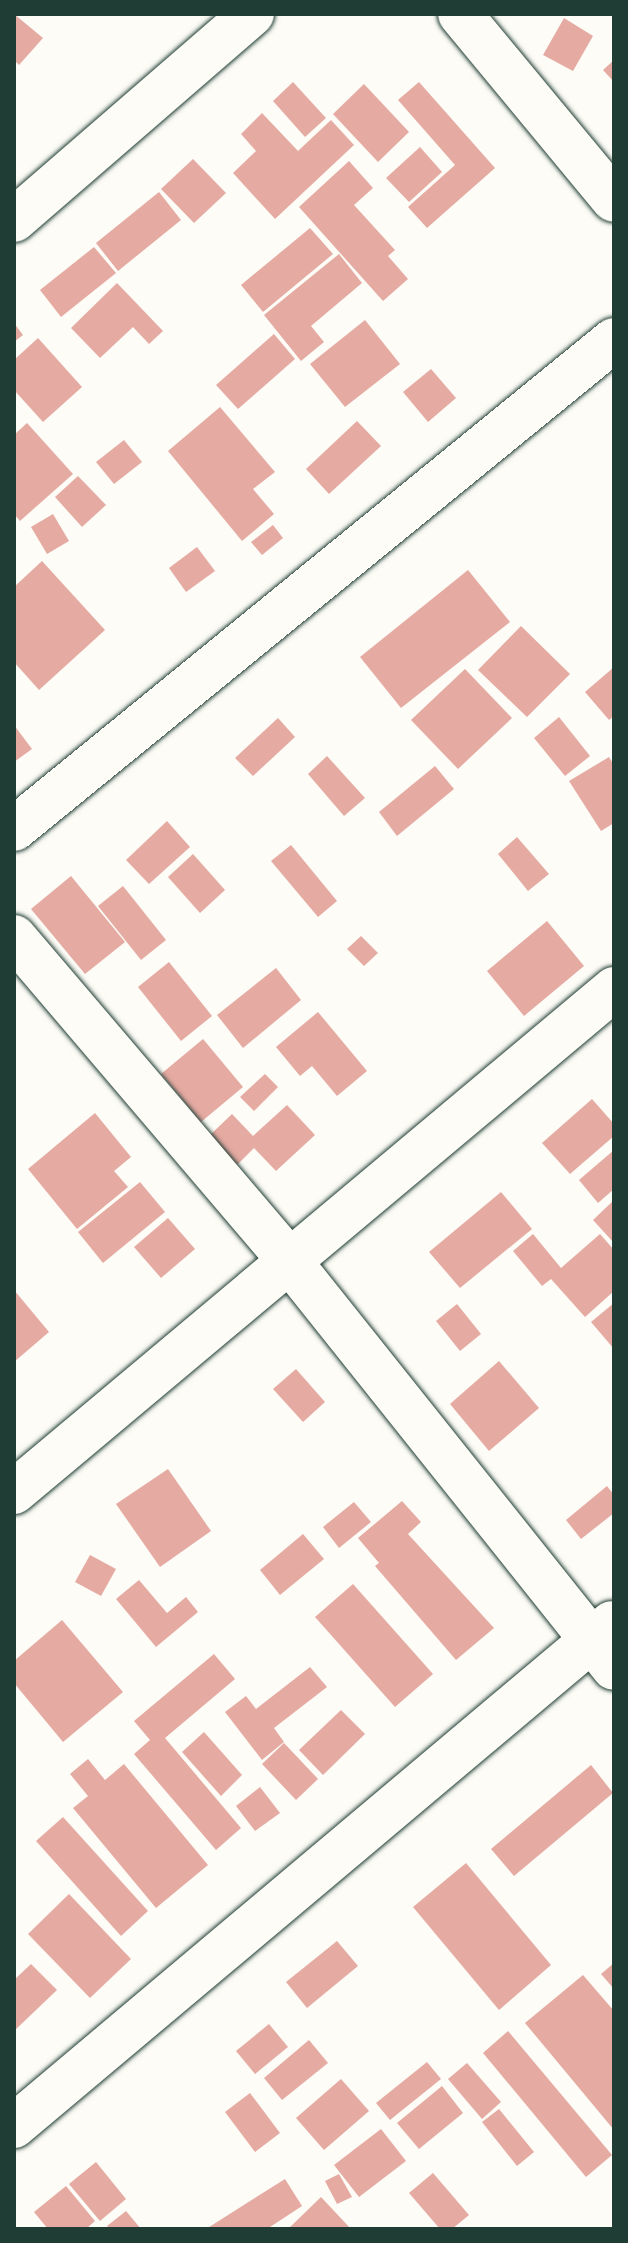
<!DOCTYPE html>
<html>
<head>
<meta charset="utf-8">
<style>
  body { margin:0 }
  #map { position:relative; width:628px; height:2243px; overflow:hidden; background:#fdfcf7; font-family:"Indie Flower",sans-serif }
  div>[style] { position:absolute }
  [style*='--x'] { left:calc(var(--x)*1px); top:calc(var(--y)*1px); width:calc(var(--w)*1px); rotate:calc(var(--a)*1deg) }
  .building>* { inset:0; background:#e5aaa2 }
  .roads { filter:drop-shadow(0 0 2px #1f3d34) drop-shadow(0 0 2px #1f3d34) }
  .minor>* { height:44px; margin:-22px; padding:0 22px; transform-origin:22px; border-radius:22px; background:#fdfcf7 }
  span { translate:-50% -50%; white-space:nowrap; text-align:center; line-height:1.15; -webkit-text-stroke:8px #fdfcf7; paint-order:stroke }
  .frame { position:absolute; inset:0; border:16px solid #1f3d34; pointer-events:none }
</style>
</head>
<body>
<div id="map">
  <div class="building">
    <i style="clip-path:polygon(14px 14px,43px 38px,19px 65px,14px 60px)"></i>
    <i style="clip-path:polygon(564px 18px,593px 36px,573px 71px,543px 55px)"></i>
    <i style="clip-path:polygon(614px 60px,614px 82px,603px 70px)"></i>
    <i style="clip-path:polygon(293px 82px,326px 118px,305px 137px,273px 101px)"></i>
    <i style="clip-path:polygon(419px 82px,495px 168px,427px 228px,408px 207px,455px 165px,398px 100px)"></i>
    <i style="clip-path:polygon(364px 84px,409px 132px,378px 162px,333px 114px)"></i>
    <i style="clip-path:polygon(262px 113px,298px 151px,331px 120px,354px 145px,275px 219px,233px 173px,256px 151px,241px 134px)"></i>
    <i style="clip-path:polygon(420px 147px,442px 172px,409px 202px,386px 178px)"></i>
    <i style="clip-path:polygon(193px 159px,226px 193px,194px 223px,161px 189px)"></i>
    <i style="clip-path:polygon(349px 161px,373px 188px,354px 205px,395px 250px,388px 256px,408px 279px,383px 301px,299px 207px)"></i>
    <i style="clip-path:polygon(159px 192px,181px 220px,118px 271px,96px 243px)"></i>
    <i style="clip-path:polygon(310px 228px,333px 254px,263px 312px,241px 285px)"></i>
    <i style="clip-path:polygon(94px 247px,116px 273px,61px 317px,40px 290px)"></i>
    <i style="clip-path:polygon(339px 254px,362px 283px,311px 326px,324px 342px,301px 361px,264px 315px)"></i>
    <i style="clip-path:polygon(117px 283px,163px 331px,149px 344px,133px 327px,100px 358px,71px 328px)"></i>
    <i style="clip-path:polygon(365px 320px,400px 364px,345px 407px,310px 364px)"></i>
    <i style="clip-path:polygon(14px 323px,23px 335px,14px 342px)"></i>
    <i style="clip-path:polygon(274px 334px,295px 359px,238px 409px,216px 385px)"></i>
    <i style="clip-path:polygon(38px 338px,82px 387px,43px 422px,14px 390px,14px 360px)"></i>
    <i style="clip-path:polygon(431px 369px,456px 398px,428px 422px,403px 392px)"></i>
    <i style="clip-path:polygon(220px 407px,275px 472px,253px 489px,274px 514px,242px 541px,168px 451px)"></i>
    <i style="clip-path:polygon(357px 421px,381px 446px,329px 494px,306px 469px)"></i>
    <i style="clip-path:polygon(27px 423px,73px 474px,20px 521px,14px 514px,14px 435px)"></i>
    <i style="clip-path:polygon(124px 440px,142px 462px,114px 484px,96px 462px)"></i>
    <i style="clip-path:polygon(78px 476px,106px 505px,82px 527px,55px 497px)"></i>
    <i style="clip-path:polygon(53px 514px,69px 541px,47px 554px,31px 527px)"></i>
    <i style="clip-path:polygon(273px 525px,283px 538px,262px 555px,251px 542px)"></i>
    <i style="clip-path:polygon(197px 547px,215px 571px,186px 592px,169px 568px)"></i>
    <i style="clip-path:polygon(42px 561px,105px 630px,39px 690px,14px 662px,14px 587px)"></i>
    <i style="clip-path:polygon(468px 570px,510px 622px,401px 708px,360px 657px)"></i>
    <i style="clip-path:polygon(521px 626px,570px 674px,527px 717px,478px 670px)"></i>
    <i style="clip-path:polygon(614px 667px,614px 716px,609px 720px,585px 692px)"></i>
    <i style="clip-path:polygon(465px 669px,512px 718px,458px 769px,411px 720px)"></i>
    <i style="clip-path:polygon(559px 717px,590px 756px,565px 776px,534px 738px)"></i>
    <i style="clip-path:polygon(278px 718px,295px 737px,253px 776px,235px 758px)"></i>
    <i style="clip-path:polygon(14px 725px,32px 749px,14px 762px)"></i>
    <i style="clip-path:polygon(327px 756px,365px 798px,344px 816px,308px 774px)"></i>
    <i style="clip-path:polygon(609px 757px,614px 765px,614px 823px,601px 831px,569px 781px)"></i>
    <i style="clip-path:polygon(435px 766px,454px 789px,397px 836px,379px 812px)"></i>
    <i style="clip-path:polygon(167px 821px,190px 847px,149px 884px,126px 860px)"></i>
    <i style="clip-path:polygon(517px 837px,549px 874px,528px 891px,498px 854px)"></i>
    <i style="clip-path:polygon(291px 845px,337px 901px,318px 917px,271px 861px)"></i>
    <i style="clip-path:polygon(193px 854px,225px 890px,200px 913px,168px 877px)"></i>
    <i style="clip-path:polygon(71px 876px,125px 942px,85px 974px,31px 909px)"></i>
    <i style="clip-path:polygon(123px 886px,166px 940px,141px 960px,98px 906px)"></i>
    <i style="clip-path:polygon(547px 921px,584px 966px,524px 1016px,487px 971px)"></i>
    <i style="clip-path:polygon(361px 936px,378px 953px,364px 966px,347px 949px)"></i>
    <i style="clip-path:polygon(169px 962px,212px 1016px,181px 1041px,138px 987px)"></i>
    <i style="clip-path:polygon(276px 968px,301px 1000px,243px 1048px,217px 1015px)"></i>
    <i style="clip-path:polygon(318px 1012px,367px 1071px,337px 1096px,312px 1066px,300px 1076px,276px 1047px)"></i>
    <i style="clip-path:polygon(203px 1039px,243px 1087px,201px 1122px,161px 1074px)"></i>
    <i style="clip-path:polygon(265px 1074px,278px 1087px,254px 1111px,240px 1097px)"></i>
    <i style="clip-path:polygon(592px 1099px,614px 1124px,614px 1136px,570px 1174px,542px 1143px)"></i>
    <i style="clip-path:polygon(287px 1105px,315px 1135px,276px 1171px,254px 1148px,237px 1165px,209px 1136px,232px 1114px,253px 1136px)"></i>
    <i style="clip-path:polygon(95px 1113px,131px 1157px,114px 1171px,128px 1187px,77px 1229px,28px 1169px)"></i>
    <i style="clip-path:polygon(614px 1150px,614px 1189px,598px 1203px,579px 1180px)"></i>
    <i style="clip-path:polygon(140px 1182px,165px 1212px,103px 1263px,78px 1232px)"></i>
    <i style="clip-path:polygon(501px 1192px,532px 1229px,460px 1288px,429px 1252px)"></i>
    <i style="clip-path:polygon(614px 1200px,614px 1243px,593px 1220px)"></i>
    <i style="clip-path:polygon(168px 1218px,195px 1249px,161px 1278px,134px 1247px)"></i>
    <i style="clip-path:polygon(533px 1234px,561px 1268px,600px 1234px,614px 1250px,614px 1291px,585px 1317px,551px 1279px,542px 1286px,513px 1251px)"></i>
    <i style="clip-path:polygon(14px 1290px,49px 1332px,14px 1362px)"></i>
    <i style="clip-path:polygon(614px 1303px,614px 1349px,591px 1322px)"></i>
    <i style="clip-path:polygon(457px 1304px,481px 1334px,460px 1351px,436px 1321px)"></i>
    <i style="clip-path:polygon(499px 1361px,539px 1408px,489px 1451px,450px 1404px)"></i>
    <i style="clip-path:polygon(296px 1369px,325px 1402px,303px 1422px,273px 1389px)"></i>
    <i style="clip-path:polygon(168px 1469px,211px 1531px,160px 1567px,116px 1504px)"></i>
    <i style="clip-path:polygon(607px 1486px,614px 1495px,614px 1513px,581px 1539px,566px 1520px)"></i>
    <i style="clip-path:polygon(402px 1501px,421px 1522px,408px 1534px,494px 1628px,456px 1660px,375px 1566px,379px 1563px,358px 1538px)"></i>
    <i style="clip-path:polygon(354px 1502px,371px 1522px,339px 1548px,323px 1527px)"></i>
    <i style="clip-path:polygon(303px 1534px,324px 1559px,280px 1595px,260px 1570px)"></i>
    <i style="clip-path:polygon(90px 1555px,116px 1569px,101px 1596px,75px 1582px)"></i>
    <i style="clip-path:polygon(139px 1580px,167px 1613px,186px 1597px,198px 1612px,156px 1647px,116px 1599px)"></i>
    <i style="clip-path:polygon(353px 1584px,433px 1674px,395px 1707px,315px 1617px)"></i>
    <i style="clip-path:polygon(62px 1620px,123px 1692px,63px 1742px,14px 1683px,14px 1661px)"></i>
    <i style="clip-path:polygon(214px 1654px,235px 1679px,165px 1738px,241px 1828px,216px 1850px,134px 1754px,150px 1740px,134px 1721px)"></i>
    <i style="clip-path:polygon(310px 1667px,327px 1687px,274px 1728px,284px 1742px,262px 1760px,225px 1712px,246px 1696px,256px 1709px)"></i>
    <i style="clip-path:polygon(341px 1710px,365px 1734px,323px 1775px,299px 1750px)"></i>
    <i style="clip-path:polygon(204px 1732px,242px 1775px,221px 1796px,182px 1752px)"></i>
    <i style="clip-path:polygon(284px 1743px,318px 1779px,296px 1800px,262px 1764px)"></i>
    <i style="clip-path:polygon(88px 1759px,105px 1780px,124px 1764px,208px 1865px,156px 1908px,73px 1808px,88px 1796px,70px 1774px)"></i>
    <i style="clip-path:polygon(591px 1765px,613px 1793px,514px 1876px,491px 1849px)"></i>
    <i style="clip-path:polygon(260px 1787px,280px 1813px,255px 1831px,236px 1806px)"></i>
    <i style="clip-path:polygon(63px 1817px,148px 1911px,121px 1936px,36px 1841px)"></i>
    <i style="clip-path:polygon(466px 1863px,551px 1965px,499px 2010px,413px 1907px)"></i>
    <i style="clip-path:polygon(69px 1894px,131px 1959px,90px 1998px,28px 1934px)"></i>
    <i style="clip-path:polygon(337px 1941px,358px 1966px,307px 2008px,286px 1982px)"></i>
    <i style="clip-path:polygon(614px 1963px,614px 1989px,601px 1974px)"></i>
    <i style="clip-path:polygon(31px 1964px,57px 1990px,14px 2031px,14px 1980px)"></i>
    <i style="clip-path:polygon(583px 1975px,614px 2011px,614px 2130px,525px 2023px)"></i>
    <i style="clip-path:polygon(269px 2024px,288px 2047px,255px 2074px,236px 2051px)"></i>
    <i style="clip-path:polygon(508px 2031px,612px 2155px,586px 2177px,483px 2053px)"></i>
    <i style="clip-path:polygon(309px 2040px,328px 2063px,282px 2100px,264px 2078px)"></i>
    <i style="clip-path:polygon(427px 2062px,441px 2079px,390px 2120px,376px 2103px)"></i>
    <i style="clip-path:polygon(467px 2063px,501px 2102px,482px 2119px,448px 2079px)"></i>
    <i style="clip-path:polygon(341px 2079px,369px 2111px,324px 2150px,296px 2118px)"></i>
    <i style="clip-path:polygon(442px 2086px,463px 2113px,419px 2149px,397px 2123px)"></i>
    <i style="clip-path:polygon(250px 2093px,280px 2133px,255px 2152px,225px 2112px)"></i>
    <i style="clip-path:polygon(499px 2109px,534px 2152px,517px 2166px,482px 2122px)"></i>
    <i style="clip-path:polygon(381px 2129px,406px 2161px,359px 2197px,334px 2165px)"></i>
    <i style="clip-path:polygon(96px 2162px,126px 2199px,100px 2221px,69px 2184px)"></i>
    <i style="clip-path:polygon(433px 2173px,469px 2215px,452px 2229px,440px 2229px,409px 2193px)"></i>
    <i style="clip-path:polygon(339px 2174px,352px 2197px,337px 2204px,325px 2181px)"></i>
    <i style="clip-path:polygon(285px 2179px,302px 2206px,267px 2229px,206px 2229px)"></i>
    <i style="clip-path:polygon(66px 2186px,95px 2221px,86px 2229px,48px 2229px,34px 2212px)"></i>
    <i style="clip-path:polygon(321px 2197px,351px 2229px,288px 2229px)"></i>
    <i style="clip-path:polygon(126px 2211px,141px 2229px,110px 2229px,107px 2226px)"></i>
  </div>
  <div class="roads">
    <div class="minor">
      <i style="--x:460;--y:14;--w:241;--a:50.4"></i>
      <i style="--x:14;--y:220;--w:315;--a:-40.9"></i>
      <i style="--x:14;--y:829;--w:774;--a:-39.18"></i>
      <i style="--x:14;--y:937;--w:421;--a:49.6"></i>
      <i style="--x:287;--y:1258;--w:524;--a:51.43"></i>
      <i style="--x:14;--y:1492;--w:783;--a:-39.97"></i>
      <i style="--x:14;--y:2126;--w:781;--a:-40.07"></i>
    </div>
  </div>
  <div class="frame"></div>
</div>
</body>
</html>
